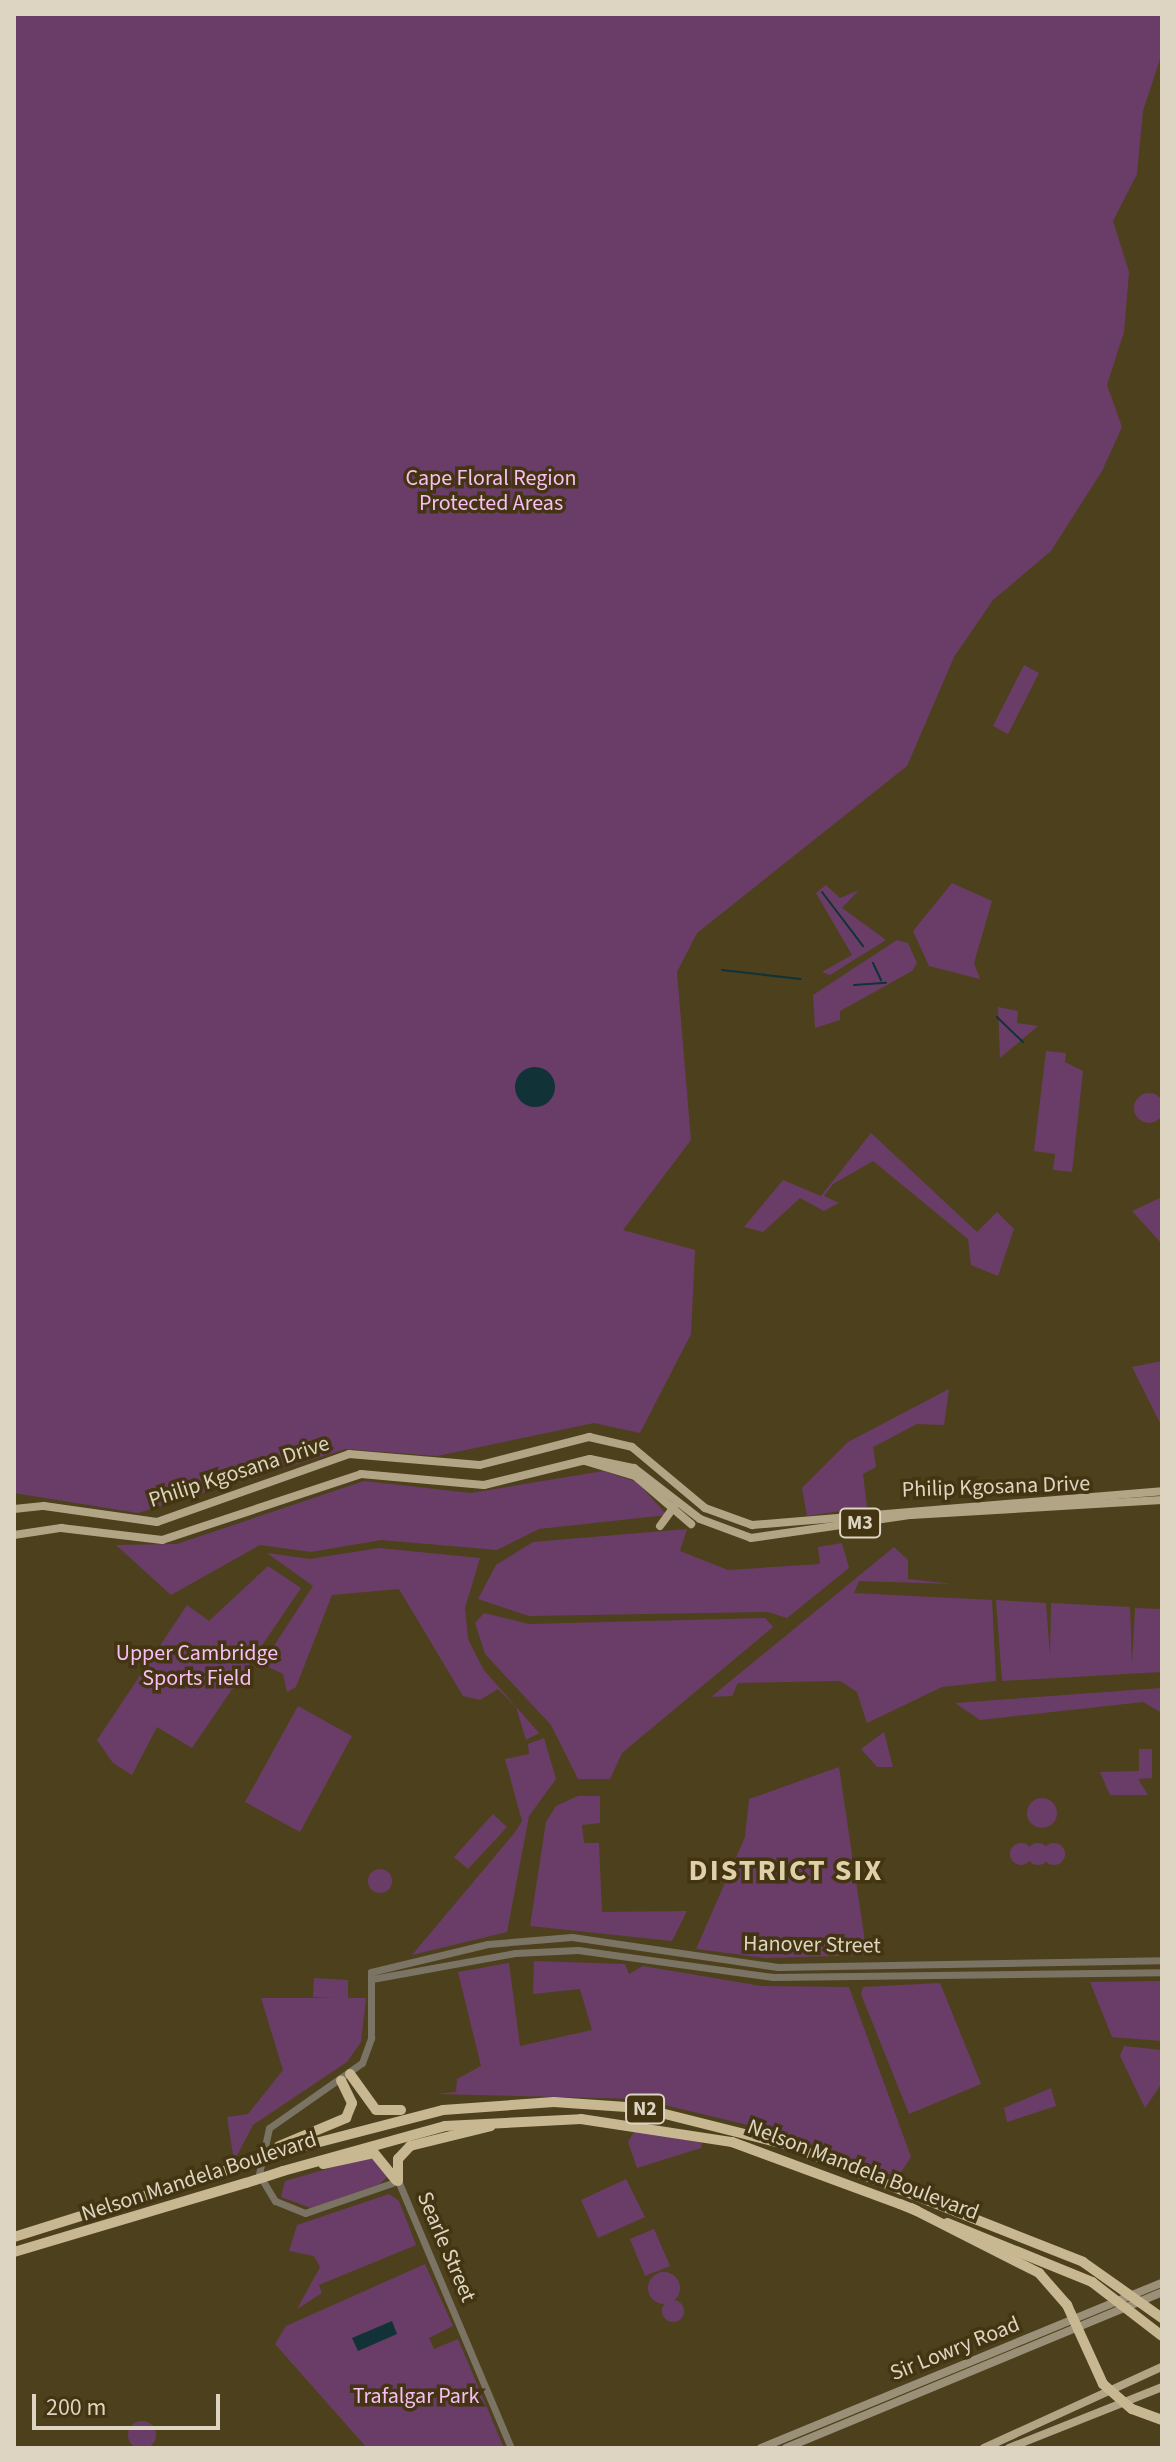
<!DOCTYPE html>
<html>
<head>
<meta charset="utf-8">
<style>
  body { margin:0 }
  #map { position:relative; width:1176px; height:2462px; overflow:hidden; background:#4d401d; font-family:"Source Sans 3",sans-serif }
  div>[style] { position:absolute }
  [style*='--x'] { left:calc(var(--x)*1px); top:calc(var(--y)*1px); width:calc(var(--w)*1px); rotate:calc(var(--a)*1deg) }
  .green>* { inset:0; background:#6a3d68 }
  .round { border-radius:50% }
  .water>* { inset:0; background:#113237 }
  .stream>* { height:2px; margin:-1px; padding:0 1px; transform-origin:1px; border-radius:1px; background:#113237 }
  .tertiary>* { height:7px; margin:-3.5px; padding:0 3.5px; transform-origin:3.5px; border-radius:3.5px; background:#7b7465 }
  .secondary>* { height:8px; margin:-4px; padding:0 4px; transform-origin:4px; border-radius:4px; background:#9a9078 }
  .primary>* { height:8px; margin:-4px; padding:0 4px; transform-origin:4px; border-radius:4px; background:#b2a586 }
  .motorway>* { height:10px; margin:-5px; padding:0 5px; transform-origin:5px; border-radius:5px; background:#c8b892 }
  .motorway-bridge>* { height:10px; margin:-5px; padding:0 5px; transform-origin:5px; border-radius:5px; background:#c8b892 }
  span { translate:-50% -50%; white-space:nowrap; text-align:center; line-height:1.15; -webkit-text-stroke:7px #433512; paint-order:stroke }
  .shield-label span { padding:2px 6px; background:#433512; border:2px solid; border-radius:6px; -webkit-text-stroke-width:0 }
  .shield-label { font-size:20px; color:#ddd5c2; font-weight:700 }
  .park-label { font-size:22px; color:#fabdf6 }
  .street-label { font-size:22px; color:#ddd5c2 }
  .district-label { font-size:30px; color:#dfd0a9; font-weight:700; letter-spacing:2px }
  .frame { position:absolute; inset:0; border:16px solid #ddd5c2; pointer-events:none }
  .scale { position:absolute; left:32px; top:2394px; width:188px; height:36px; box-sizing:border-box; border:4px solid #ddd5c2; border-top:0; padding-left:10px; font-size:24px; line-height:28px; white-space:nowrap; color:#ddd5c2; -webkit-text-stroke:6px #433512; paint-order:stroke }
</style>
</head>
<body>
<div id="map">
  <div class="green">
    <i style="clip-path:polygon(14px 14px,1162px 14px,1162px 53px,1143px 111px,1137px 174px,1113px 221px,1129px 272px,1124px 332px,1107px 385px,1122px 427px,1102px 471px,1051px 551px,993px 600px,954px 657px,907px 766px,697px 933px,677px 972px,691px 1140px,623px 1230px,695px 1250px,691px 1334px,640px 1433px,594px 1423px,437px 1456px,346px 1449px,138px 1513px,14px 1493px)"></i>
    <i style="clip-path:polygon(1024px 665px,1039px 673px,1008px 734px,993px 726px)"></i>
    <i style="clip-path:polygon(952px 883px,992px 901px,974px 963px,980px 979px,929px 966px,913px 931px)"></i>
    <i style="clip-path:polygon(826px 885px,840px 898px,859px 890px,842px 908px,886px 940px,830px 975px,822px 972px,852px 955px,816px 893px)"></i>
    <i style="clip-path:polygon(897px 940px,908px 943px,917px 963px,912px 971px,840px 1011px,840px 1020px,815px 1028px,813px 995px)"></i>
    <i style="clip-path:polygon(998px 1007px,1018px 1011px,1017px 1023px,1038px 1026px,1000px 1058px)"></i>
    <i style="clip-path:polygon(1046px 1051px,1066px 1053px,1065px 1062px,1083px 1071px,1072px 1172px,1053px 1170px,1055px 1154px,1034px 1151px)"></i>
    <i class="round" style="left:1134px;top:1093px;width:30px;height:30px"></i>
    <i style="clip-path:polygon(871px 1133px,977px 1232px,997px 1212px,1014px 1229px,998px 1276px,971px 1265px,968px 1239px,873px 1161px,833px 1184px,824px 1196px,839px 1203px,824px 1211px,800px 1198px,763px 1232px,744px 1227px,783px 1180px,821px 1196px)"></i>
    <i style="clip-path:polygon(1162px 1197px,1162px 1244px,1132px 1211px)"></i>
    <i style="clip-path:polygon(1162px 1361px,1162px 1427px,1132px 1367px)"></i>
    <i style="clip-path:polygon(949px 1389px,944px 1425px,917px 1424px,873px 1447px,876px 1467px,863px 1474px,867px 1507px,807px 1516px,802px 1488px,848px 1442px)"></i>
    <i style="clip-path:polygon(603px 1471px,637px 1482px,667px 1515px,539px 1529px,497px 1550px,381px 1540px,311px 1552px,260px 1545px,171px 1595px,116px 1545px,177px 1544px,364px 1481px,471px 1493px)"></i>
    <i style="clip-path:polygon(687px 1529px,680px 1551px,728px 1570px,820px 1564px,818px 1547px,842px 1543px,849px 1568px,787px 1618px,768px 1612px,529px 1616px,478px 1599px,496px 1565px,533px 1542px)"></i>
    <i style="clip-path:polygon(894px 1547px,908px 1560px,908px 1579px,952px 1584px,859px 1581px,854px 1593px,992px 1600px,996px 1681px,942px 1687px,867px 1723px,857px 1692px,840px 1681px,738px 1683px,732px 1696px,711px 1697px)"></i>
    <i style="clip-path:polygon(379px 1548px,480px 1558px,465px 1608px,468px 1639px,483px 1669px,539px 1733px,526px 1740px,516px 1707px,498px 1689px,480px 1700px,463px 1696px,399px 1589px,332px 1595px,296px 1687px,287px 1692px,283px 1674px,262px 1664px,313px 1586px,267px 1553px,310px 1559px)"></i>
    <i style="clip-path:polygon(268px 1566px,301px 1588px,192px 1748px,157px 1727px,132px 1775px,113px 1763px,97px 1740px,187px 1605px,209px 1621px)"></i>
    <i style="clip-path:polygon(996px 1600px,1046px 1603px,1050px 1656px,1051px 1603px,1130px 1607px,1132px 1664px,1135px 1608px,1162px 1609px,1162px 1672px,1002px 1681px)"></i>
    <i style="clip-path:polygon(484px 1613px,529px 1624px,765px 1618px,773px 1627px,622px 1753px,610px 1779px,578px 1779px,551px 1725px,485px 1654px,475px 1623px)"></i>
    <i style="clip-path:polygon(1161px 1688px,1162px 1713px,1143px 1702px,980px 1720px,955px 1703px)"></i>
    <i style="clip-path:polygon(298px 1706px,352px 1736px,300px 1832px,245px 1802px)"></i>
    <i style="clip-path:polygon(884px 1732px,893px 1767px,877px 1767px,861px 1749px)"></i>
    <i style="clip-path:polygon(544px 1738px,556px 1779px,529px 1816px,507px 1932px,412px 1955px,516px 1831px,522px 1821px,505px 1759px,529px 1754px,528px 1744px)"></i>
    <i style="clip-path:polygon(1139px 1749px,1152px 1749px,1152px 1778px,1138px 1779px,1148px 1795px,1110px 1795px,1100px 1772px,1139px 1771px)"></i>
    <i style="clip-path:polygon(839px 1767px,867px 1955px,766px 1958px,696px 1949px,745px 1837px,749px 1799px)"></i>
    <i style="clip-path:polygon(578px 1796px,600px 1796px,600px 1823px,582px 1825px,584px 1843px,599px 1843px,602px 1912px,687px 1911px,672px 1941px,530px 1926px,546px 1822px,556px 1806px)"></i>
    <i class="round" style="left:1027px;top:1798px;width:30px;height:30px"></i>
    <i style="clip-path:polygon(493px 1814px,507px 1827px,468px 1869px,454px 1857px)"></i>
    <i class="round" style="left:1010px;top:1843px;width:22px;height:22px"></i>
    <i class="round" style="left:1027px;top:1843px;width:22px;height:22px"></i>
    <i class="round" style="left:1043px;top:1843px;width:22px;height:22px"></i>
    <i class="round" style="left:368px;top:1869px;width:24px;height:24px"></i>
    <i style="clip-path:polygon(534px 1961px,625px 1964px,629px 1974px,643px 1966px,761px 1986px,849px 1987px,911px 2157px,898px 2177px,781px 2133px,640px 2099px,436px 2094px,456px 2092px,457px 2079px,481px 2066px,458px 1972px,509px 1963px,520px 2046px,592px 2030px,580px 1989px,533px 1994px)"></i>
    <i style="clip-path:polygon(314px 1978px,348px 1980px,348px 1998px,366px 1998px,361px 2042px,347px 2062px,253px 2125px,234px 2161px,227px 2117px,248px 2114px,283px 2070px,261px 1998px,335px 1998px,313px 1997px)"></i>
    <i style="clip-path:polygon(1162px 1981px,1162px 2041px,1112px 2037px,1090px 1982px)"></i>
    <i style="clip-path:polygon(940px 1983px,981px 2084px,909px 2114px,861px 1994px,863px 1987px)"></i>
    <i style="clip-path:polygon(1124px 2046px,1162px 2050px,1162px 2083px,1145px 2108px,1120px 2056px)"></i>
    <i style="clip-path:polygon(1051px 2088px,1056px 2106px,1007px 2122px,1004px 2108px)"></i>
    <i style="clip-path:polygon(635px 2130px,702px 2143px,701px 2148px,637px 2168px,628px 2142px)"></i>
    <i style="clip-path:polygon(372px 2156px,388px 2176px,380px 2184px,311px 2208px,281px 2197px,285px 2181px)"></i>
    <i style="clip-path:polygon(626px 2179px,645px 2217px,598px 2238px,581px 2200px)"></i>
    <i style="clip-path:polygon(389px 2194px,399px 2201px,416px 2245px,319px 2285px,322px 2293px,297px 2309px,320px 2267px,314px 2256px,289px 2251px,297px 2225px)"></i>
    <i style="clip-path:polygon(654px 2229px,670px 2266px,645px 2276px,630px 2239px)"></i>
    <i style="clip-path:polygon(425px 2264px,453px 2326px,429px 2338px,434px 2349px,458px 2339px,504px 2448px,367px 2448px,275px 2344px,286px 2326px)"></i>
    <i class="round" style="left:648px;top:2272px;width:32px;height:32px"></i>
    <i class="round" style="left:662px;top:2300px;width:22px;height:22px"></i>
    <i class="round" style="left:128px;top:2421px;width:28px;height:28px"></i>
  </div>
  <div class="water">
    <i class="round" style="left:515px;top:1067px;width:40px;height:40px"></i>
    <i style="clip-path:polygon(392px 2321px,397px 2334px,358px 2351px,352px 2338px)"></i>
  </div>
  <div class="stream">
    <i style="--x:822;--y:892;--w:68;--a:52.8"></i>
    <i style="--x:873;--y:963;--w:19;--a:65"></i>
    <i style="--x:722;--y:970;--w:79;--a:6.6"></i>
    <i style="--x:854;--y:985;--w:32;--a:-4"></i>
    <i style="--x:997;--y:1017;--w:36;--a:44"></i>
  </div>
  <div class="tertiary">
    <i style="--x:372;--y:1979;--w:145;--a:-10.3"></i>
    <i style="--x:515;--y:1953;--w:63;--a:-2.7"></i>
    <i style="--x:578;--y:1950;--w:197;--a:7.9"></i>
    <i style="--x:773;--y:1977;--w:389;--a:-0.7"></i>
    <i style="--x:511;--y:2448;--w:290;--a:-112.9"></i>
    <i style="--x:398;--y:2181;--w:98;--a:161"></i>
    <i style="--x:305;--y:2213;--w:32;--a:-158"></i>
    <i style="--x:275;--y:2201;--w:31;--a:-121"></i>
    <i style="--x:259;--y:2174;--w:47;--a:-77.7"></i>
    <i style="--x:269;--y:2128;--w:113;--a:-35"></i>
    <i style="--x:362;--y:2063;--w:27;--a:-70"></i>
    <i style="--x:371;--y:2038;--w:66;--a:-90"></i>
    <i style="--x:371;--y:1972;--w:120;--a:-13.5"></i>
    <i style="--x:488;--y:1944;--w:84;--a:-4.8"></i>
    <i style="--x:572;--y:1937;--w:208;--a:8.3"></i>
    <i style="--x:778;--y:1967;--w:384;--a:-1"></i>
  </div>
  <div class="secondary">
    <i style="--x:761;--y:2448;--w:434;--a:-22.4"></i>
    <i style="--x:786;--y:2448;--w:407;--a:-22.5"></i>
  </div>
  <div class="primary">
    <i style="--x:585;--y:1461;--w:52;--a:16.7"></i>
    <i style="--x:635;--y:1476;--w:74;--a:40.6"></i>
    <i style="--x:14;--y:1509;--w:30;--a:-6"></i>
    <i style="--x:44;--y:1506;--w:114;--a:8.1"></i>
    <i style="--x:157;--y:1522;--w:204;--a:-19.5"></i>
    <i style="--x:349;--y:1454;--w:131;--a:4.8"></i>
    <i style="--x:480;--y:1465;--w:113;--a:-14.4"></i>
    <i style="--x:589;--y:1437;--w:44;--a:13.1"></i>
    <i style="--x:632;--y:1447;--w:95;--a:39.9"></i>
    <i style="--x:705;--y:1508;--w:50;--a:19.9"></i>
    <i style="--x:752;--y:1525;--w:411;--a:-4.7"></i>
    <i style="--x:660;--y:1526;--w:24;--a:-54"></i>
    <i style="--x:14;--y:1535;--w:48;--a:-8.5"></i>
    <i style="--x:61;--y:1528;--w:102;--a:6.8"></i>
    <i style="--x:162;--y:1540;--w:210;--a:-18.3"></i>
    <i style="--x:361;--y:1474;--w:123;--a:5.1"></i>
    <i style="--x:484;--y:1485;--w:109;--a:-13.8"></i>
    <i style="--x:590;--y:1459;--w:45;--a:11.6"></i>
    <i style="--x:634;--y:1468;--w:83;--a:37.7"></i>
    <i style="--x:700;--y:1519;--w:54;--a:20.4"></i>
    <i style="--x:751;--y:1538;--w:162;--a:-8.2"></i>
    <i style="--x:911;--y:1515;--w:251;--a:-3.4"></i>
    <i style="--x:984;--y:2448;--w:196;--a:-24.5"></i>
    <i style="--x:1009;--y:2448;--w:165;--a:-21.7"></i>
  </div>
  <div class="motorway">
    <i style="--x:350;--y:2074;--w:44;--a:54.2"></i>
    <i style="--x:376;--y:2110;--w:25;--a:0"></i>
    <i style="--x:279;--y:2146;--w:73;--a:-22.7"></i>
    <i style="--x:346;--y:2118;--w:16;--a:-68"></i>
    <i style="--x:352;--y:2103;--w:25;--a:-116"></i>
    <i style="--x:281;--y:2152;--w:167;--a:-14.5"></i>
    <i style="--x:443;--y:2110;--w:111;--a:-4.1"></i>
    <i style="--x:554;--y:2102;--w:87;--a:3.9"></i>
    <i style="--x:641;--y:2108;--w:152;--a:14.1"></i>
    <i style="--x:788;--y:2145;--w:317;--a:21.6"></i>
    <i style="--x:323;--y:2164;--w:52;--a:-12.2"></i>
    <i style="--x:374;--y:2153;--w:35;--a:51"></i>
    <i style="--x:283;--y:2171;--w:168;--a:-15.5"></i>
    <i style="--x:445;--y:2126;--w:136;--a:-2.9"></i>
    <i style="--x:581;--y:2119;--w:153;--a:8.7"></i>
    <i style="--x:732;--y:2142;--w:179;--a:20.3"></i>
    <i style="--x:398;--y:2181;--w:22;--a:-90"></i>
    <i style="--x:398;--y:2159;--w:18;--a:-47"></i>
    <i style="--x:410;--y:2146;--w:83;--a:-13.9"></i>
    <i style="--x:14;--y:2237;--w:238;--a:-17.4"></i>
    <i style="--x:14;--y:2252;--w:242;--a:-16.6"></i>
  </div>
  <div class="motorway-bridge">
    <i style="--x:241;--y:2166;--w:42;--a:-19.3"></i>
    <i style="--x:246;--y:2183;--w:39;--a:-18"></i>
    <i style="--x:900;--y:2204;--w:18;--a:22"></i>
    <i style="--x:911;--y:2208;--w:144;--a:26.9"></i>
    <i style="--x:1039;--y:2273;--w:43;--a:48.8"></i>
    <i style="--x:1067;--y:2305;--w:87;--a:65.5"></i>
    <i style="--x:1103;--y:2384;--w:38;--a:41"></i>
    <i style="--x:1132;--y:2409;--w:32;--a:20"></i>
    <i style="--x:947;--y:2223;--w:157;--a:22.1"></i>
    <i style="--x:1092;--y:2282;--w:88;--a:37.6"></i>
    <i style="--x:1083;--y:2262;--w:97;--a:35.3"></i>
  </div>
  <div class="shield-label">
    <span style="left:860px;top:1523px">M3</span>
    <span style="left:645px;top:2109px">N2</span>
  </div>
  <div class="park-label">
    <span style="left:491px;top:491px">Cape Floral Region<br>Protected Areas</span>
    <span style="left:197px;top:1666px">Upper Cambridge<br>Sports Field</span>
    <span style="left:416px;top:2397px">Trafalgar Park</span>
  </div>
  <div class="street-label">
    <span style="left:239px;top:1472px;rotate:-18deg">Philip Kgosana Drive</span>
    <span style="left:996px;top:1487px;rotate:-2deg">Philip Kgosana Drive</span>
    <span style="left:812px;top:1945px;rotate:1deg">Hanover Street</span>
    <span style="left:863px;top:2170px;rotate:21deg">Nelson Mandela Boulevard</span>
    <span style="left:199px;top:2177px;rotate:-18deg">Nelson Mandela Boulevard</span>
    <span style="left:446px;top:2247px;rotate:67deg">Searle Street</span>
    <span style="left:955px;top:2349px;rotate:-22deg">Sir Lowry Road</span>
  </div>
  <div class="district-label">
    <span style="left:786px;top:1871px">DISTRICT SIX</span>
  </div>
  <div class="frame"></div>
  <div class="scale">200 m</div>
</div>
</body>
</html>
